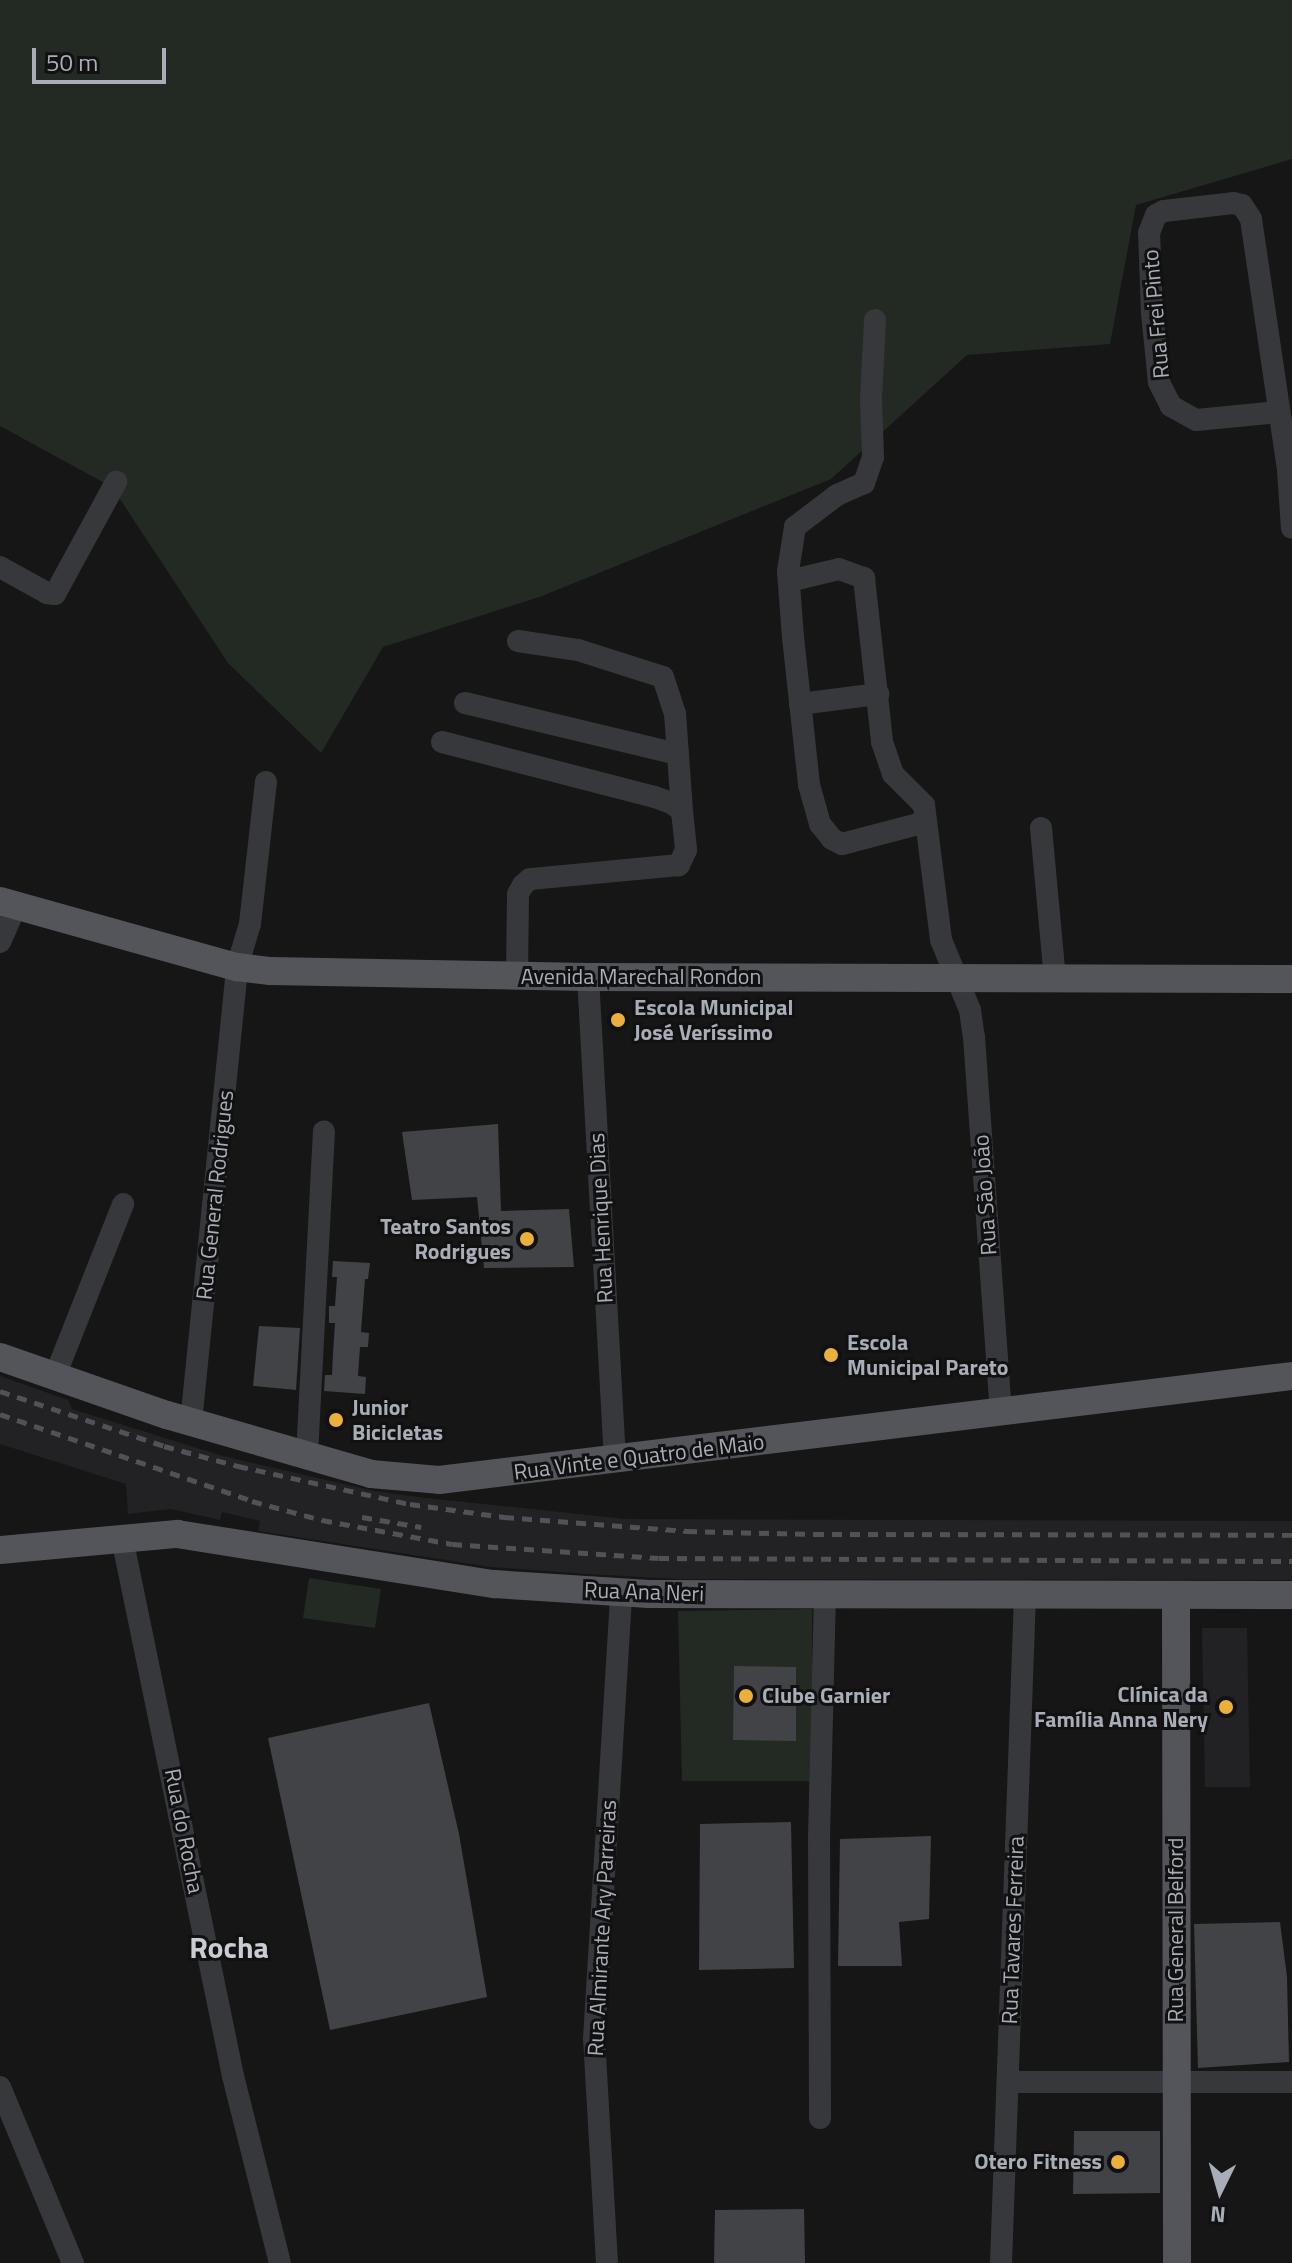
<!DOCTYPE html>
<html>
<head>
<meta charset="utf-8">
<style>
  body { margin:0 }
  #map { position:relative; width:1292px; height:2263px; overflow:hidden; background:#161617; font-family:"Titillium Web",sans-serif }
  div>[style] { position:absolute }
  [style*='--x'] { left:calc(var(--x)*1px); top:calc(var(--y)*1px); width:calc(var(--w)*1px); rotate:calc(var(--a)*1deg) }
  .built>* { inset:0; background:#222224 }
  .green>* { inset:0; background:#222a23 }
  .building>* { inset:0; background:#424347 }
  .minor>* { height:22px; margin:-11px; padding:0 11px; transform-origin:11px; border-radius:11px; background:#37383c }
  .major>* { height:28px; margin:-14px; padding:0 14px; transform-origin:14px; border-radius:14px; background:#53555b }
  .rail>* { height:5px; margin-top:-2.5px; transform-origin:0; background:repeating-linear-gradient(90deg,#505257 0 10px,transparent 0 18px) }
  .dots>* { width:22px; height:22px; translate:-50% -50%; box-sizing:border-box; border:4px solid #111112; border-radius:50% }
  span { translate:-50% -50%; white-space:nowrap; text-align:center; line-height:1.15; -webkit-text-stroke:6px #111112; paint-order:stroke }
  .street-label { font-size:22px; color:#a8adb7 }
  .poi-label { font-size:22px; color:#a8adb7; font-weight:700 }
  .left { translate:0 -50%; text-align:left }
  .right { translate:-100% -50%; text-align:right }
  .district-label { font-size:30px; color:#c9ccd3; font-weight:700 }
  .north { position:absolute; left:1180px; top:2151px; width:80px; height:80px; -webkit-text-stroke:6px #111112; paint-order:stroke; rotate:185deg; font-size:22px; font-weight:700; line-height:32px; text-align:center; color:#a8adb7 }
  .north::after { content:''; display:block; margin:auto; width:28px; height:36px; background:#a8adb7; clip-path:polygon(50% 0,100% 100%,50% 72%,0 100%) }
  .scale { position:absolute; left:32px; top:48px; width:134px; height:36px; box-sizing:border-box; border:4px solid #a8adb7; border-top:0; padding-left:10px; font-size:24px; line-height:28px; white-space:nowrap; color:#a8adb7; -webkit-text-stroke:6px #111112; paint-order:stroke }
</style>
</head>
<body>
<div id="map">
  <div class="built">
    <i style="clip-path:polygon(0 1376px,68px 1400px,72px 1409px,223px 1456px,374px 1491px,426px 1498px,626px 1519px,1292px 1521px,1292px 1580px,680px 1579px,588px 1574px,491px 1567px,258px 1531px,260px 1521px,222px 1512px,220px 1520px,171px 1509px,128px 1514px,126px 1484px,0 1444px)"></i>
    <i style="clip-path:polygon(1202px 1628px,1247px 1628px,1250px 1787px,1205px 1787px)"></i>
  </div>
  <div class="green">
    <i style="clip-path:polygon(0 0,1292px 0,1292px 159px,1136px 205px,1110px 344px,967px 355px,831px 479px,542px 596px,383px 647px,321px 753px,228px 663px,112px 487px,0 426px)"></i>
    <i style="clip-path:polygon(309px 1578px,381px 1589px,375px 1628px,303px 1618px)"></i>
    <i style="clip-path:polygon(812px 1609px,812px 1781px,682px 1781px,678px 1611px)"></i>
  </div>
  <div class="building">
    <i style="clip-path:polygon(498px 1124px,501px 1211px,569px 1209px,574px 1267px,484px 1268px,477px 1197px,412px 1200px,402px 1132px)"></i>
    <i style="clip-path:polygon(333px 1261px,370px 1263px,368px 1279px,365px 1279px,361px 1332px,369px 1333px,368px 1347px,360px 1347px,358px 1376px,366px 1377px,365px 1394px,324px 1391px,325px 1375px,332px 1375px,333px 1353px,335px 1323px,329px 1323px,329px 1306px,335px 1306px,337px 1277px,332px 1277px)"></i>
    <i style="clip-path:polygon(259px 1326px,300px 1328px,296px 1390px,253px 1386px)"></i>
    <i style="clip-path:polygon(734px 1666px,796px 1667px,796px 1741px,733px 1740px)"></i>
    <i style="clip-path:polygon(429px 1703px,459px 1834px,487px 1997px,330px 2030px,268px 1738px)"></i>
    <i style="clip-path:polygon(791px 1822px,794px 1968px,699px 1970px,700px 1824px)"></i>
    <i style="clip-path:polygon(931px 1836px,929px 1919px,899px 1922px,902px 1966px,838px 1966px,840px 1839px)"></i>
    <i style="clip-path:polygon(1280px 1922px,1287px 1977px,1289px 2062px,1198px 2068px,1194px 1924px)"></i>
    <i style="clip-path:polygon(1074px 2131px,1160px 2131px,1160px 2193px,1073px 2194px)"></i>
    <i style="clip-path:polygon(804px 2209px,805px 2263px,714px 2263px,715px 2210px)"></i>
  </div>
  <div class="minor">
    <i style="--x:875;--y:320;--w:79;--a:92.9"></i>
    <i style="--x:871;--y:399;--w:58;--a:88"></i>
    <i style="--x:873;--y:457;--w:28;--a:109"></i>
    <i style="--x:864;--y:483;--w:30;--a:156"></i>
    <i style="--x:837;--y:495;--w:53;--a:142.7"></i>
    <i style="--x:795;--y:527;--w:45;--a:99"></i>
    <i style="--x:788;--y:571;--w:66;--a:85.7"></i>
    <i style="--x:793;--y:637;--w:149;--a:83.8"></i>
    <i style="--x:809;--y:785;--w:41;--a:74.2"></i>
    <i style="--x:820;--y:824;--w:19;--a:51"></i>
    <i style="--x:832;--y:839;--w:11;--a:27"></i>
    <i style="--x:842;--y:844;--w:87;--a:-14.7"></i>
    <i style="--x:1279;--y:412;--w:83;--a:174.5"></i>
    <i style="--x:1196;--y:420;--w:29;--a:-151"></i>
    <i style="--x:1171;--y:406;--w:27;--a:-117"></i>
    <i style="--x:1159;--y:382;--w:69;--a:-95.8"></i>
    <i style="--x:1152;--y:313;--w:80;--a:-92.1"></i>
    <i style="--x:1149;--y:233;--w:19;--a:-69"></i>
    <i style="--x:1156;--y:215;--w:9;--a:-27"></i>
    <i style="--x:1164;--y:211;--w:69;--a:-6.6"></i>
    <i style="--x:1233;--y:203;--w:9;--a:13"></i>
    <i style="--x:1242;--y:205;--w:17;--a:57"></i>
    <i style="--x:1251;--y:219;--w:254;--a:81.6"></i>
    <i style="--x:1288;--y:470;--w:58;--a:86.1"></i>
    <i style="--x:0;--y:567;--w:54;--a:29"></i>
    <i style="--x:47;--y:593;--w:8;--a:7"></i>
    <i style="--x:55;--y:594;--w:128;--a:-61.4"></i>
    <i style="--x:789;--y:581;--w:51;--a:-13.5"></i>
    <i style="--x:839;--y:569;--w:27;--a:20"></i>
    <i style="--x:864;--y:578;--w:165;--a:83.7"></i>
    <i style="--x:882;--y:742;--w:34;--a:71"></i>
    <i style="--x:893;--y:774;--w:44;--a:45"></i>
    <i style="--x:924;--y:805;--w:136;--a:82.8"></i>
    <i style="--x:941;--y:940;--w:76;--a:67.5"></i>
    <i style="--x:970;--y:1010;--w:27;--a:82"></i>
    <i style="--x:974;--y:1037;--w:377;--a:85.9"></i>
    <i style="--x:518;--y:641;--w:61;--a:8.5"></i>
    <i style="--x:578;--y:650;--w:89;--a:17.6"></i>
    <i style="--x:663;--y:677;--w:38;--a:72"></i>
    <i style="--x:675;--y:713;--w:98;--a:85.9"></i>
    <i style="--x:465;--y:703;--w:219;--a:13.5"></i>
    <i style="--x:800;--y:704;--w:79;--a:-7.3"></i>
    <i style="--x:442;--y:742;--w:220;--a:14.5"></i>
    <i style="--x:655;--y:797;--w:19;--a:21"></i>
    <i style="--x:673;--y:804;--w:11;--a:38"></i>
    <i style="--x:682;--y:811;--w:39;--a:84"></i>
    <i style="--x:686;--y:850;--w:17;--a:115"></i>
    <i style="--x:679;--y:865;--w:150;--a:174.6"></i>
    <i style="--x:530;--y:879;--w:9;--a:139"></i>
    <i style="--x:523;--y:885;--w:10;--a:119"></i>
    <i style="--x:518;--y:894;--w:82;--a:90.7"></i>
    <i style="--x:1041;--y:828;--w:153;--a:84.7"></i>
    <i style="--x:0;--y:942;--w:39;--a:-66"></i>
    <i style="--x:588;--y:977;--w:484;--a:86.8"></i>
    <i style="--x:55;--y:1376;--w:185;--a:-68.4"></i>
    <i style="--x:191;--y:1422;--w:457;--a:-84.2"></i>
    <i style="--x:237;--y:967;--w:45;--a:-73.2"></i>
    <i style="--x:250;--y:924;--w:143;--a:-83.6"></i>
    <i style="--x:307;--y:1455;--w:324;--a:-87"></i>
    <i style="--x:122;--y:1538;--w:549;--a:78.34"></i>
    <i style="--x:233;--y:2076;--w:193;--a:75.9"></i>
    <i style="--x:1008;--y:2082;--w:284;--a:0"></i>
    <i style="--x:0;--y:2087;--w:191;--a:67.5"></i>
    <i style="--x:820;--y:2118;--w:280;--a:-90.2"></i>
    <i style="--x:819;--y:1838;--w:243;--a:-88.6"></i>
    <i style="--x:607;--y:2263;--w:224;--a:-93.3"></i>
    <i style="--x:594;--y:2039;--w:448;--a:-86.5"></i>
    <i style="--x:1001;--y:2263;--w:667;--a:-87.94"></i>
  </div>
  <div class="major">
    <i style="--x:0;--y:901;--w:246;--a:15.6"></i>
    <i style="--x:237;--y:967;--w:34;--a:7"></i>
    <i style="--x:271;--y:971;--w:317;--a:1.1"></i>
    <i style="--x:588;--y:977;--w:704;--a:0.16"></i>
    <i style="--x:0;--y:1357;--w:177;--a:19.2"></i>
    <i style="--x:167;--y:1415;--w:212;--a:16.1"></i>
    <i style="--x:371;--y:1474;--w:68;--a:5"></i>
    <i style="--x:439;--y:1480;--w:859;--a:-6.95"></i>
    <i style="--x:0;--y:1550;--w:178;--a:-5.2"></i>
    <i style="--x:177;--y:1534;--w:321;--a:9"></i>
    <i style="--x:494;--y:1584;--w:155;--a:3.7"></i>
    <i style="--x:649;--y:1594;--w:643;--a:0.09"></i>
    <i style="--x:1176;--y:1597;--w:666;--a:89.91"></i>
  </div>
  <div class="rail">
    <i style="--x:0;--y:1391;--w:173;--a:18.5"></i>
    <i style="--x:164;--y:1446;--w:77;--a:15.1"></i>
    <i style="--x:238;--y:1466;--w:176;--a:12.5"></i>
    <i style="--x:410;--y:1504;--w:95;--a:7.9"></i>
    <i style="--x:504;--y:1517;--w:184;--a:4.4"></i>
    <i style="--x:687;--y:1531;--w:127;--a:1.4"></i>
    <i style="--x:814;--y:1534;--w:478;--a:0.1"></i>
    <i style="--x:0;--y:1414;--w:267;--a:19"></i>
    <i style="--x:252;--y:1501;--w:73;--a:15.2"></i>
    <i style="--x:322;--y:1520;--w:132;--a:10.5"></i>
    <i style="--x:452;--y:1544;--w:207;--a:3.9"></i>
    <i style="--x:659;--y:1558;--w:633;--a:0.27"></i>
    <i style="--x:362;--y:1517;--w:60;--a:9.6"></i>
  </div>
  <div class="dots">
    <i style="left:618px;top:1020px;background:#ebb03b"></i>
    <i style="left:527px;top:1239px;background:#ebb03b"></i>
    <i style="left:831px;top:1355px;background:#ebb03b"></i>
    <i style="left:336px;top:1420px;background:#ebb03b"></i>
    <i style="left:746px;top:1696px;background:#ebb03b"></i>
    <i style="left:1226px;top:1707px;background:#ebb03b"></i>
    <i style="left:1118px;top:2162px;background:#ebb03b"></i>
  </div>
  <div class="street-label">
    <span style="left:1156px;top:314px;rotate:-95deg">Rua Frei Pinto</span>
    <span style="left:641px;top:977px">Avenida Marechal Rondon</span>
    <span style="left:215px;top:1195px;rotate:-84deg">Rua General Rodrigues</span>
    <span style="left:985px;top:1195px;rotate:-94deg">Rua São João</span>
    <span style="left:601px;top:1218px;rotate:-93deg">Rua Henrique Dias</span>
    <span style="left:639px;top:1457px;rotate:-7deg">Rua Vinte e Quatro de Maio</span>
    <span style="left:644px;top:1592px;rotate:2deg">Rua Ana Neri</span>
    <span style="left:184px;top:1831px;rotate:79deg">Rua do Rocha</span>
    <span style="left:602px;top:1928px;rotate:-87deg">Rua Almirante Ary Parreiras</span>
    <span style="left:1013px;top:1930px;rotate:-88deg">Rua Tavares Ferreira</span>
    <span style="left:1176px;top:1930px;rotate:-90deg">Rua General Belford</span>
  </div>
  <div class="poi-label">
    <span class="left" style="left:634px;top:1020px">Escola Municipal<br>José Veríssimo</span>
    <span class="right" style="left:511px;top:1239px">Teatro Santos<br>Rodrigues</span>
    <span class="left" style="left:847px;top:1355px">Escola<br>Municipal Pareto</span>
    <span class="left" style="left:352px;top:1420px">Junior<br>Bicicletas</span>
    <span class="right" style="left:1208px;top:1707px">Clínica da<br>Família Anna Nery</span>
    <span class="left" style="left:762px;top:1696px">Clube Garnier</span>
    <span class="right" style="left:1102px;top:2162px">Otero Fitness</span>
  </div>
  <div class="district-label">
    <span style="left:229px;top:1947px">Rocha</span>
  </div>
  <div class="north">N</div>
  <div class="scale">50 m</div>
</div>
</body>
</html>
